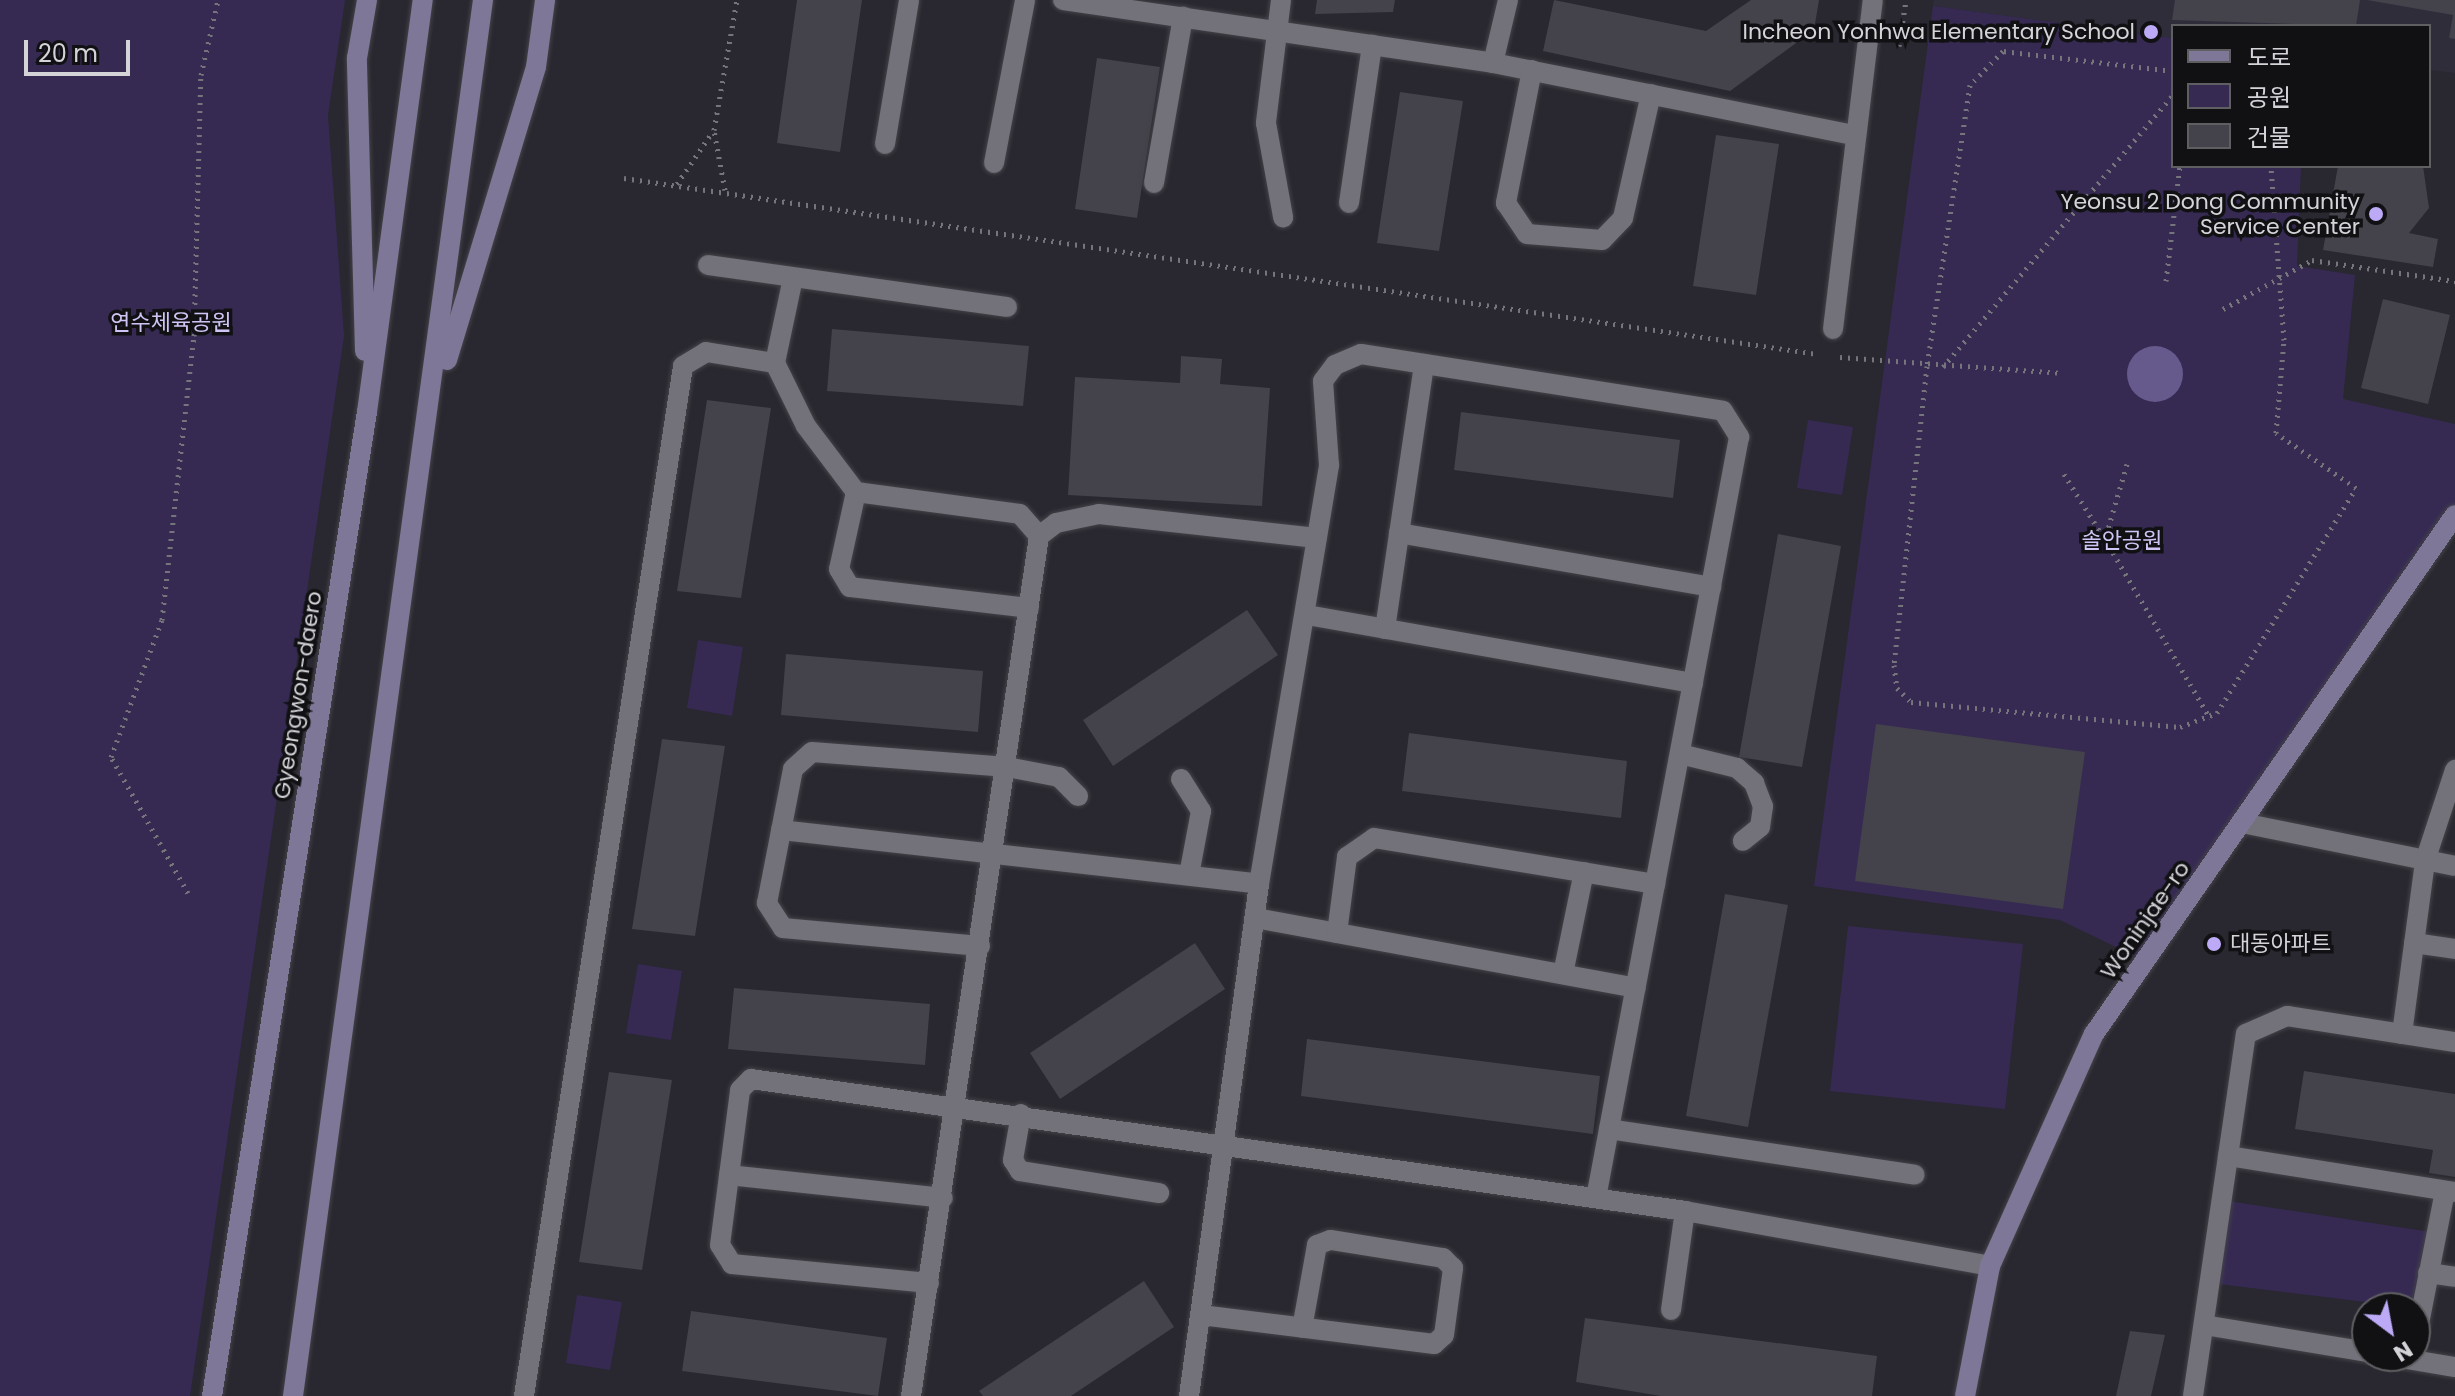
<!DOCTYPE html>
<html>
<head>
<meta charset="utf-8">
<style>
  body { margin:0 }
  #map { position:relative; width:2455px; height:1396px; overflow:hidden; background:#29272f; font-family:Poppins,"Noto Sans KR",sans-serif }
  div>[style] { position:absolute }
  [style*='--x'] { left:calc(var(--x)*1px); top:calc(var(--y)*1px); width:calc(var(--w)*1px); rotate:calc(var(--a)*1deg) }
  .built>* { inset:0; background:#302d3b }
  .green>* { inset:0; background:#362a53 }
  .water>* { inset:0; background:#66598c }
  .round { border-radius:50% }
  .building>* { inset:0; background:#44424a }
  .path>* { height:5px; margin-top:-2.5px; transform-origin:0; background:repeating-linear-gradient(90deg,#77757c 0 2px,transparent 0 8px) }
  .roads { filter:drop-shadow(0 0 2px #444349) drop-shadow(0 0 2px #444349) }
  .service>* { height:20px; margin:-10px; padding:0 10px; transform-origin:10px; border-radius:10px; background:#73717a }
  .secondary>* { height:20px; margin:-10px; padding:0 10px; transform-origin:10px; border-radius:10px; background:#7f7797 }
  .dots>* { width:22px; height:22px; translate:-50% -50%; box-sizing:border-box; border:4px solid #111114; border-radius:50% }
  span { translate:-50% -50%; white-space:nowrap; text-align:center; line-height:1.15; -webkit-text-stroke:7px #111114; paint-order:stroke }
  .poi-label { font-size:22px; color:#d4d3d8 }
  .right { translate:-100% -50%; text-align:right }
  .left { translate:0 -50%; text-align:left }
  .park-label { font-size:22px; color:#cfc4f4 }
  .street-label { font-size:22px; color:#d4d3d8 }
  .legend { position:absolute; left:2171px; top:24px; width:260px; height:144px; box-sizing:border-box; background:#111114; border:2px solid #5f5f62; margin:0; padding:10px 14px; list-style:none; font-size:24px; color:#d4d3d8 }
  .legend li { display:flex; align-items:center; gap:16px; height:40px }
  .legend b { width:40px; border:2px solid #5f5f62 }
  .north { position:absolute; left:2351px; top:1292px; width:80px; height:80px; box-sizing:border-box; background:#111114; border:2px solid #5f5f62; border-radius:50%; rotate:148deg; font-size:22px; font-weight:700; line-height:32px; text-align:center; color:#d4d3d8 }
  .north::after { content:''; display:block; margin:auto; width:28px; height:36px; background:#bcaaf6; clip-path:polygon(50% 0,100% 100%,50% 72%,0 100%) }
  .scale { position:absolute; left:24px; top:40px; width:106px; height:36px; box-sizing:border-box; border:4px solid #d4d3d8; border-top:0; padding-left:10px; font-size:24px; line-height:28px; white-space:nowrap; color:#d4d3d8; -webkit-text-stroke:6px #111114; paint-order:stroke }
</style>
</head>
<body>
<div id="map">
  <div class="built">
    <i style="clip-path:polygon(1934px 0,2455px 0,2455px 73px,2429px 70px,2429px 26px,2173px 26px,2173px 38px,1933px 6px)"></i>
  </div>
  <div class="green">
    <i style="clip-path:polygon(0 0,345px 0,328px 115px,344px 336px,190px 1396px,0 1396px)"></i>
    <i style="clip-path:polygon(1933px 6px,2173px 38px,2173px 166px,2301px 166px,2297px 266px,2355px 275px,2343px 399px,2455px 424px,2455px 515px,2145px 961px,2060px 920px,1814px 886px)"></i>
    <i style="clip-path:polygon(1808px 420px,1853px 427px,1842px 495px,1797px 488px)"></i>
    <i style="clip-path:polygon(698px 640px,743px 647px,732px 716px,687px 708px)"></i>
    <i style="clip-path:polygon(1848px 926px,2023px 944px,2005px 1109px,1830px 1091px)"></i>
    <i style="clip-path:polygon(638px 964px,682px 971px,671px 1040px,626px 1033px)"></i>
    <i style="clip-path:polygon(2222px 1200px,2437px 1233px,2415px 1308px,2210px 1283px)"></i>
    <i style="clip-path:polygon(577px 1295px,622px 1302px,610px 1370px,566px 1363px)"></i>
  </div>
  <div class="water">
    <i class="round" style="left:2127px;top:346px;width:56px;height:56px"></i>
  </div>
  <div class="building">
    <i style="clip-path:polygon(797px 0,862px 0,840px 152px,777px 143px)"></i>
    <i style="clip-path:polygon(1317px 0,1395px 0,1393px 12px,1315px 14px)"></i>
    <i style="clip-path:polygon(1554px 0,1706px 31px,1751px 0,1819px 0,1814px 30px,1730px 91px,1543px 51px)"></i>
    <i style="clip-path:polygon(2175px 0,2360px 0,2356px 26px,2172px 20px)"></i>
    <i style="clip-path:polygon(2367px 0,2455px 0,2455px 39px,2449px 38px,2453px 15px)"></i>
    <i style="clip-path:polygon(1097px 58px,1160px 67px,1137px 218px,1075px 209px)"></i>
    <i style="clip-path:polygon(1400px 92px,1463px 101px,1439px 251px,1377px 243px)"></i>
    <i style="clip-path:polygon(1716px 135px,1779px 144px,1756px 295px,1693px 286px)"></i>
    <i style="clip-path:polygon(2338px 166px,2423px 166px,2429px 208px,2409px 233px,2438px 239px,2433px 267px,2323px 250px)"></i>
    <i style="clip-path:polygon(2383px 299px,2450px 315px,2428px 404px,2361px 388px)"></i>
    <i style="clip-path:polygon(832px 329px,1029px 346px,1023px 406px,827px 391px)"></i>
    <i style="clip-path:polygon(1181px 356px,1222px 359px,1220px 384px,1270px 388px,1262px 506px,1068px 495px,1075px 377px,1180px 383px)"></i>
    <i style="clip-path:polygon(707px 400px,771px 408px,741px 598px,677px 591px)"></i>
    <i style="clip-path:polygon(1461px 412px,1680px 440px,1673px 498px,1454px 470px)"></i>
    <i style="clip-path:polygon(1778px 534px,1841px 546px,1802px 767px,1739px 757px)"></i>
    <i style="clip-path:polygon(1247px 610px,1278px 655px,1113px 766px,1083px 720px)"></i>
    <i style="clip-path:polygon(786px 654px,983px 671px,978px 732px,781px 715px)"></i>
    <i style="clip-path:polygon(1876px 724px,2085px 752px,2063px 909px,1855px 881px)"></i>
    <i style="clip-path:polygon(1409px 733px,1627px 761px,1621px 818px,1402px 791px)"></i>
    <i style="clip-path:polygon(662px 739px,725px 746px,695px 936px,632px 929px)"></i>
    <i style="clip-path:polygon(1725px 894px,1788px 905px,1748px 1127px,1686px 1116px)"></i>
    <i style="clip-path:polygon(1195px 943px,1225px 989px,1060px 1099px,1030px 1053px)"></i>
    <i style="clip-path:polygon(734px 988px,930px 1004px,925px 1065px,728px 1049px)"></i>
    <i style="clip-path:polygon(1307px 1039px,1600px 1076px,1593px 1134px,1301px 1096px)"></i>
    <i style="clip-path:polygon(2304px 1071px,2455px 1094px,2455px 1177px,2429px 1173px,2433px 1150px,2295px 1129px)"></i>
    <i style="clip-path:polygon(609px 1072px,672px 1080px,642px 1270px,579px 1262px)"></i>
    <i style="clip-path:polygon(1144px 1281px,1174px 1327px,1071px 1396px,983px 1396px,979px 1391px)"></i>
    <i style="clip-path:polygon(691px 1311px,887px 1338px,878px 1396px,682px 1371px)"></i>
    <i style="clip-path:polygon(1585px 1318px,1877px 1356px,1872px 1396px,1661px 1396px,1576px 1382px)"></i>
    <i style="clip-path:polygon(2130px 1331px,2165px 1335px,2151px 1396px,2116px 1396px)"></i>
  </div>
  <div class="path">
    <i style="--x:1899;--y:46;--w:47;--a:-81.3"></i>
    <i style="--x:2173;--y:71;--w:171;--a:-173.3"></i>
    <i style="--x:2003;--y:51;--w:47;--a:134.1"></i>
    <i style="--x:1970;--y:85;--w:284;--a:98.7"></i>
    <i style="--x:1927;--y:366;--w:301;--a:96.3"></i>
    <i style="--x:1894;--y:665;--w:23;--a:83"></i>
    <i style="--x:1897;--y:688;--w:20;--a:45"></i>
    <i style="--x:1911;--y:702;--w:270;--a:5.3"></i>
    <i style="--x:2180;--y:727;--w:40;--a:-21"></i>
    <i style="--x:2217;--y:713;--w:264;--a:-58.3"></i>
    <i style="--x:2356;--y:488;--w:97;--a:-145.5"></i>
    <i style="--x:2276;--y:433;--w:93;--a:-85.1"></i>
    <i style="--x:2284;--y:340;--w:174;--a:-94.3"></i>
    <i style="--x:624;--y:178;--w:1207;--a:8.39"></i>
    <i style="--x:677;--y:184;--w:64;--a:-55.8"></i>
    <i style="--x:725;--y:190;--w:61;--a:-100.4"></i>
    <i style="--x:714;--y:130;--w:132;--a:-80"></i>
    <i style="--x:2166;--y:281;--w:116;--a:-83.1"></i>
    <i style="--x:2223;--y:309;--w:102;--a:-28.8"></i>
    <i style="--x:2312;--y:260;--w:145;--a:8.4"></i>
    <i style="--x:1840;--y:357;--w:222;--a:4.1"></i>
    <i style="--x:1943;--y:367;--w:356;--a:-49.8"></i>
    <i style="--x:2127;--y:464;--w:78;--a:106.3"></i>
    <i style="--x:2105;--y:539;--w:208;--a:59.6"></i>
    <i style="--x:2064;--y:474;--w:75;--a:58"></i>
    <i style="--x:188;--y:893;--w:156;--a:-119.5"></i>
    <i style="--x:111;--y:757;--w:146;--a:-69.6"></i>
    <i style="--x:162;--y:620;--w:286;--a:-83.6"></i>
    <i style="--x:194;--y:336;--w:261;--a:-88.5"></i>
    <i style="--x:201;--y:75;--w:77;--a:-77.2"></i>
  </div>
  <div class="roads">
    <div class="service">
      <i style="--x:1063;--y:0;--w:435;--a:8.3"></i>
      <i style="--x:1493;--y:63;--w:367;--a:11.3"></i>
      <i style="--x:1281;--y:0;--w:124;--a:97"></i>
      <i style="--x:1266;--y:123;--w:96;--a:79.7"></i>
      <i style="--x:1493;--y:63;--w:65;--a:-76.6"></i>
      <i style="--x:1532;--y:70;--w:136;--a:101.1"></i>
      <i style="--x:1506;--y:203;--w:37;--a:56"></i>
      <i style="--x:1527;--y:234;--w:75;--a:4.6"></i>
      <i style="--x:1602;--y:240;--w:30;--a:-46"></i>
      <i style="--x:1623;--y:218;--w:127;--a:-77.3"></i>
      <i style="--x:885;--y:144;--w:146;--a:-80.5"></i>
      <i style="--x:994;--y:163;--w:166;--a:-79.2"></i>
      <i style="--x:1154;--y:183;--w:169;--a:-80.1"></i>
      <i style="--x:1349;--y:203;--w:160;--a:-81.7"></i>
      <i style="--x:708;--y:265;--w:302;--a:8"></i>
      <i style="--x:793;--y:278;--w:87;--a:102"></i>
      <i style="--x:775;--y:363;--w:70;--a:63.8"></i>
      <i style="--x:806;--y:426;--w:83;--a:52.9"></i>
      <i style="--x:856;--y:492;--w:79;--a:102.4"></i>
      <i style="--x:839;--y:569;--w:21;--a:59"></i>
      <i style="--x:850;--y:587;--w:180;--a:6.7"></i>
      <i style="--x:1833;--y:329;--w:331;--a:-83.1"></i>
      <i style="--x:856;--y:492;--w:165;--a:7.6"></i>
      <i style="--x:1020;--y:514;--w:29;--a:49"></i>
      <i style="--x:1399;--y:533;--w:317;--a:9.8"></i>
      <i style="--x:1307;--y:615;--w:392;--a:10"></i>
      <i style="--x:1385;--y:629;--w:268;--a:-81.6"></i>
      <i style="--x:1680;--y:754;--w:59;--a:13.8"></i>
      <i style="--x:1737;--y:768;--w:23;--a:41"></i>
      <i style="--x:1754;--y:783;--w:25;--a:69"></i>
      <i style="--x:1763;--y:806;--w:21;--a:98"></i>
      <i style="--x:1760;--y:827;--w:22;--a:141"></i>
      <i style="--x:1181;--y:779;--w:38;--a:58"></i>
      <i style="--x:1201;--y:811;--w:65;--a:100.6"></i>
      <i style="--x:2242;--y:823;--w:217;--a:11.4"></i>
      <i style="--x:781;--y:830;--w:481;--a:6.4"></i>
      <i style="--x:1255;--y:918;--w:387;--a:10.4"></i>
      <i style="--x:1337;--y:933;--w:77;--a:-82.5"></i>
      <i style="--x:1347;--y:857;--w:33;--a:-35"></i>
      <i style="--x:1374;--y:838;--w:285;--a:9.3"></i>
      <i style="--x:2414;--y:943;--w:41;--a:8.3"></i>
      <i style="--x:980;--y:946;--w:198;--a:-174.8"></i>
      <i style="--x:783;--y:928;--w:30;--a:-123"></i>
      <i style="--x:767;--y:903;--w:136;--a:-79"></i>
      <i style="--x:793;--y:769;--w:25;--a:-42"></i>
      <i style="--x:812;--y:752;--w:196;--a:4.4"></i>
      <i style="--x:1007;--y:767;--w:53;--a:10.9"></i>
      <i style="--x:1059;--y:777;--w:27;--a:45"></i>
      <i style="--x:1563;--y:974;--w:104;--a:-78.4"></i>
      <i style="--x:2402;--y:1034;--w:175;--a:-82.4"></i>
      <i style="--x:2425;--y:861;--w:96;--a:-71.8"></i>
      <i style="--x:1021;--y:1114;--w:47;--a:99.9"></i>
      <i style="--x:1013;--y:1160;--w:13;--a:58"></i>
      <i style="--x:1020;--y:1171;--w:141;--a:9"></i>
      <i style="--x:1609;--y:1129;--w:309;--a:8.5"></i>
      <i style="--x:2228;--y:1156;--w:230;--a:9"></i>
      <i style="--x:729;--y:1175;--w:215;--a:6.1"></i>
      <i style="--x:2428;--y:1273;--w:27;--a:8"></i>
      <i style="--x:929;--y:1283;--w:198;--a:-174.5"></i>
      <i style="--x:732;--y:1264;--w:22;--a:-122"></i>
      <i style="--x:720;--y:1245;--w:156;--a:-82.6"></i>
      <i style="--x:740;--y:1090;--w:16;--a:-45"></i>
      <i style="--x:751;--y:1079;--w:943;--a:8.04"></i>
      <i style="--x:1685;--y:1211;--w:310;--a:10.2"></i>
      <i style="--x:1671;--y:1310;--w:100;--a:-82"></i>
      <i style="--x:1201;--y:1315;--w:235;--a:7.1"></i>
      <i style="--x:1434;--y:1344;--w:13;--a:-42"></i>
      <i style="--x:1444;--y:1335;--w:68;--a:-82.3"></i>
      <i style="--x:1453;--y:1268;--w:14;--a:-135"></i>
      <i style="--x:1443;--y:1258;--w:114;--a:-170.9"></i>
      <i style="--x:1330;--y:1240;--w:14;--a:159"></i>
      <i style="--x:1317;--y:1245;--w:84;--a:100.2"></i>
      <i style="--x:2204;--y:1325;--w:165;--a:9.4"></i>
      <i style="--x:2415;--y:1344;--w:156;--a:-78.9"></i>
      <i style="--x:2389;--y:1356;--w:67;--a:9.5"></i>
      <i style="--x:524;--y:1396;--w:1042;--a:-81.22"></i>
      <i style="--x:683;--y:366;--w:27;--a:-31"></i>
      <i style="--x:706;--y:352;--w:70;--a:9.1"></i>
      <i style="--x:911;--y:1396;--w:869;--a:-81.53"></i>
      <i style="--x:1039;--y:536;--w:21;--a:-37"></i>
      <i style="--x:1056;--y:523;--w:44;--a:-11.8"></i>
      <i style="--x:1099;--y:514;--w:219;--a:6.3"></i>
      <i style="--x:1189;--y:1396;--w:517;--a:-82.21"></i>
      <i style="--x:1259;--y:884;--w:425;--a:-80.5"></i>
      <i style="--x:1329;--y:465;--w:84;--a:-94.1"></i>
      <i style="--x:1323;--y:381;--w:20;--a:-53"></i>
      <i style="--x:1335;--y:365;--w:28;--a:-23"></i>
      <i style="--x:1361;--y:354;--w:366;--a:8.9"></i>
      <i style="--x:1723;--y:411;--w:31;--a:58"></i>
      <i style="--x:1739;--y:437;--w:774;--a:100.64"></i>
      <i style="--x:2193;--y:1396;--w:366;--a:-81.7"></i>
      <i style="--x:2246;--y:1034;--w:45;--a:-23.7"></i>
      <i style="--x:2287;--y:1016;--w:170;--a:8.8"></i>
    </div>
    <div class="secondary">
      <i style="--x:365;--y:351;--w:293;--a:-91.6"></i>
      <i style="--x:357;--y:58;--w:59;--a:-80.2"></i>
      <i style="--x:447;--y:360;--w:306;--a:-73.1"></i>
      <i style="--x:536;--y:67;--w:68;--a:-82.3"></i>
      <i style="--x:212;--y:1396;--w:996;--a:-81.05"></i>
      <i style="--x:367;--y:412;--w:416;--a:-82.3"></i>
      <i style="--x:293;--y:1396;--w:1409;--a:-82.25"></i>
      <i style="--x:1965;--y:1396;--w:132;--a:-79.1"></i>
      <i style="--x:1990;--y:1266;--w:254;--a:-65.9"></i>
      <i style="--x:2094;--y:1034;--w:632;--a:-55.18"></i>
    </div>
  </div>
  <div class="dots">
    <i style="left:2151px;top:32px;background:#bcaaf6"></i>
    <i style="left:2376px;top:214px;background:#bcaaf6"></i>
    <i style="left:2214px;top:944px;background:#bcaaf6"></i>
  </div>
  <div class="poi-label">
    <span class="right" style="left:2135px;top:32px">Incheon Yonhwa Elementary School</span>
    <span class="right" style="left:2360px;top:214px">Yeonsu 2 Dong Community<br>Service Center</span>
    <span class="left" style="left:2230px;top:944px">대동아파트</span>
  </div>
  <div class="park-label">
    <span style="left:171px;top:323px">연수체육공원</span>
    <span style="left:2122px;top:541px">솔안공원</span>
  </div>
  <div class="street-label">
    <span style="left:298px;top:695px;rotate:-81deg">Gyeongwon-daero</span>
    <span style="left:2145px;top:920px;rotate:-55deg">Woninjae-ro</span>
  </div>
  <ul class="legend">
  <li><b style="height:10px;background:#7f7797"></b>도로</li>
  <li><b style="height:22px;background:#362a53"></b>공원</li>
  <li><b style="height:22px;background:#44424a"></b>건물</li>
  </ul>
  <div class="north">N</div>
  <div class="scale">20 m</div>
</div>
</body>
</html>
